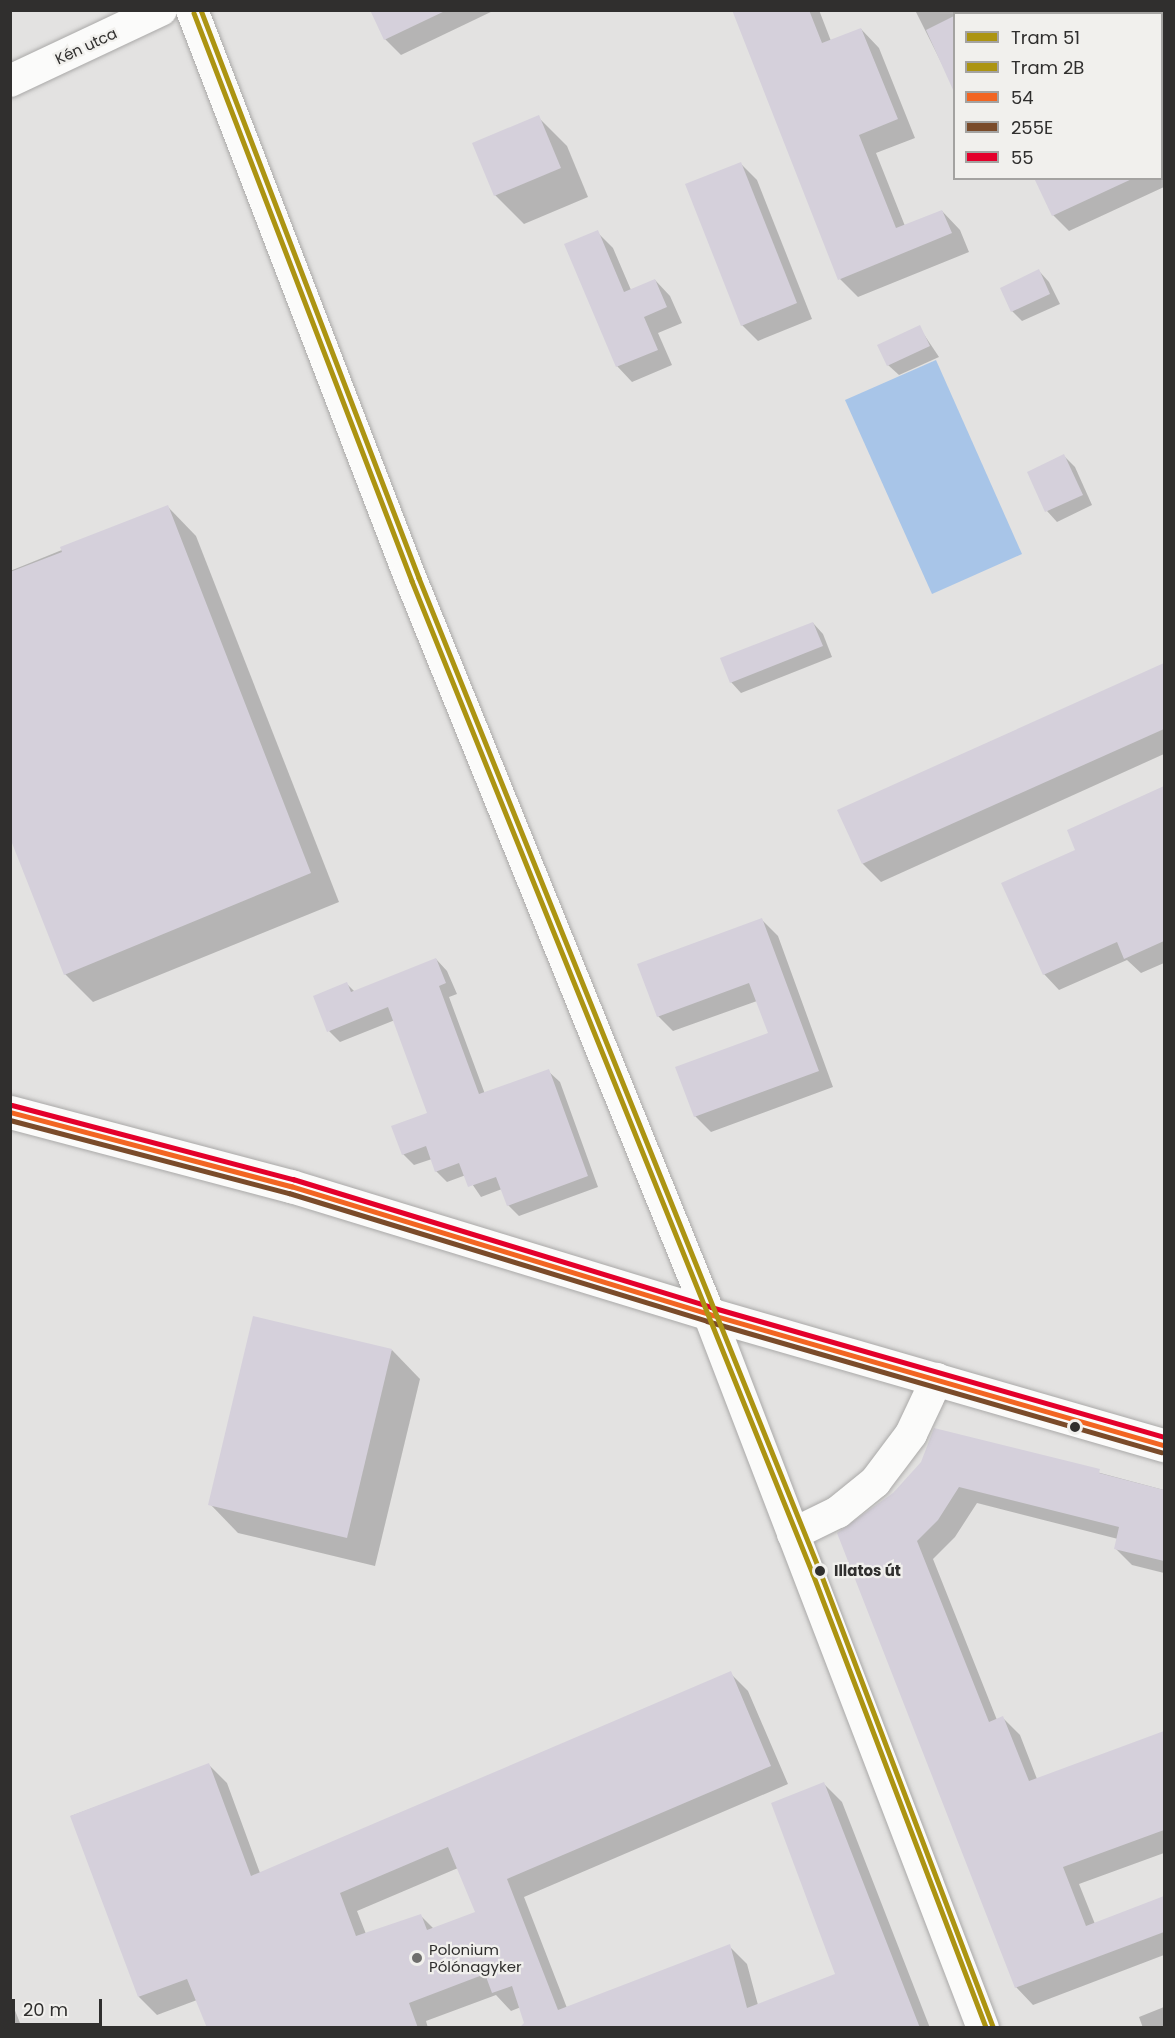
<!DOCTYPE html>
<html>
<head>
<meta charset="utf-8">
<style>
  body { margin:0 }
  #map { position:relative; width:1175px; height:2038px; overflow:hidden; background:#e3e2e1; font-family:Poppins,sans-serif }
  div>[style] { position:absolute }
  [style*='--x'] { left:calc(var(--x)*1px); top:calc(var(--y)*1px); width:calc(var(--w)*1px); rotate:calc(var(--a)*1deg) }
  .water>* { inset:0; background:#a8c5e8 }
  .shadow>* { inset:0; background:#0003 }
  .building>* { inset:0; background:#d5d0db }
  .roads { filter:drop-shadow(0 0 2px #aaa9a8) drop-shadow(0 0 2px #aaa9a8) }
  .minor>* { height:32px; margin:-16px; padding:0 16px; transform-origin:16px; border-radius:16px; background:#fbfbfa }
  .tertiary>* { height:33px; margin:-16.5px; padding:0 16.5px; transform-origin:16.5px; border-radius:16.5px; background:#fbfbfa }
  .bus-1>* { height:4.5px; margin:-2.25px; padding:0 2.25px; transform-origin:2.25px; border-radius:2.25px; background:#f26522 }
  .bus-2>* { height:4.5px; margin:-2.25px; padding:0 2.25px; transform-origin:2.25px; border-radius:2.25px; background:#7a4b2a }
  .bus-3>* { height:4.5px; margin:-2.25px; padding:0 2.25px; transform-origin:2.25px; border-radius:2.25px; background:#e4002b }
  .tram-1>* { height:4.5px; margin:-2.25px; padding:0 2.25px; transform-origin:2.25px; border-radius:2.25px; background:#ac9412 }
  .tram-2>* { height:4.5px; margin:-2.25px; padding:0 2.25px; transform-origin:2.25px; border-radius:2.25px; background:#ac9412 }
  .dots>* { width:16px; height:16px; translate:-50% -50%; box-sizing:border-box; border:3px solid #f1f0ed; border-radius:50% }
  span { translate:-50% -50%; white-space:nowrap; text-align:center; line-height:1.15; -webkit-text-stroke:4.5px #f1f0ed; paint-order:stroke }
  .street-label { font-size:15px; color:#302f2e }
  .stop-label { font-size:15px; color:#302f2e; font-weight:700 }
  .left { translate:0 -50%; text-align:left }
  .poi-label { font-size:15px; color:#302f2e }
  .frame { position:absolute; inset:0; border:12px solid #302f2e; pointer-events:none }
  .legend { position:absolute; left:953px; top:12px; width:210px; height:168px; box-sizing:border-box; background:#f1f0ed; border:2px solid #a4a3a1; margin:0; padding:8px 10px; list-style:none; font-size:18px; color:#302f2e }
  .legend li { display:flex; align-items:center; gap:12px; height:30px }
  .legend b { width:30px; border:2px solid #a4a3a1 }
  .scale { position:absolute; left:12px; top:1999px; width:90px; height:27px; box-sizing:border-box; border:3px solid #302f2e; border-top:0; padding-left:8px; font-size:18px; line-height:21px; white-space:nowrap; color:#302f2e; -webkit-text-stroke:4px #f1f0ed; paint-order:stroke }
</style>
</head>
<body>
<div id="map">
  <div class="water">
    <i style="clip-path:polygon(936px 360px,1022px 554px,932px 594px,845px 400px)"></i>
  </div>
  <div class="shadow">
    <i style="clip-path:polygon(371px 10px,495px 10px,401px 55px,385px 39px)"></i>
    <i style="clip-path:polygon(734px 10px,819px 10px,831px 41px,861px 29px,879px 48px,915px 138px,876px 153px,905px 226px,942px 211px,960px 230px,969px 252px,858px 297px,840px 279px)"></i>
    <i style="clip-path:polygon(915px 10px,1139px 10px,1140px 14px,954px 14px,954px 88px)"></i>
    <i style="clip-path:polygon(538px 117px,567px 146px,588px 197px,524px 224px,495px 195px)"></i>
    <i style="clip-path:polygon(1164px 121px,1164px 187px,1069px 231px,1053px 215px,1040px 178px,1162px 178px)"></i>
    <i style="clip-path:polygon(741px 164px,757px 180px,812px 319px,758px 341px,742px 325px)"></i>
    <i style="clip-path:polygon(597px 232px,613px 248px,631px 290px,655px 280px,670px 296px,682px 323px,658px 333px,672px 365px,632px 382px,617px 366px)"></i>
    <i style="clip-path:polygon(1039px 271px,1049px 282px,1060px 304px,1022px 321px,1012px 311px)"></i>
    <i style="clip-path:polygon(919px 327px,939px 357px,899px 375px,888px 365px)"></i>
    <i style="clip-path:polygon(1064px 456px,1075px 467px,1092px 505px,1057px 522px,1047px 511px,1029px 473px)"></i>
    <i style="clip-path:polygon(168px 507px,196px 536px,339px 902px,93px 1002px,65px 974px,10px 833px,10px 571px)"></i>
    <i style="clip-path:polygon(813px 623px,823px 634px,832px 657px,741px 693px,731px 682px)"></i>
    <i style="clip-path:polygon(1164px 664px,1164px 754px,881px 882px,863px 864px,839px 810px)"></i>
    <i style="clip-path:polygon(1164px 788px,1164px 963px,1141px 973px,1127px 960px,1059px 990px,1044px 974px,1077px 851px,1069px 831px)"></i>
    <i style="clip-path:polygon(762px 920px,778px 936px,833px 1087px,711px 1132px,695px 1116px,770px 1034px,757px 1001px,673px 1031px,658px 1016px)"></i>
    <i style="clip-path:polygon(436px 959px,447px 971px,457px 994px,449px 997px,485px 1094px,548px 1071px,560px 1082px,598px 1187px,519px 1216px,508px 1205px,502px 1189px,481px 1197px,466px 1175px,447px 1182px,436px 1171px,432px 1159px,414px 1165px,403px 1154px,429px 1114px,395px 1020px,340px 1042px,329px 1031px,347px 984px,355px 992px)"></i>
    <i style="clip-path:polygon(392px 1350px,420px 1379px,375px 1566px,238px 1533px,210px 1504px)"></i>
    <i style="clip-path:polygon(935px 1429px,1164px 1490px,1164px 1573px,1132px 1565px,1115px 1548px,1118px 1539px,977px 1503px,955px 1537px,933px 1559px,997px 1720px,1003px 1718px,1020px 1735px,1037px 1779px,1164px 1732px,1164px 1853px,1079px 1884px,1095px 1924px,1164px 1898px,1164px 1955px,1033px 2005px,1016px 1987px,894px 1494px,923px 1463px)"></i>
    <i style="clip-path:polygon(evenodd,730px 1673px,748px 1691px,788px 1784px,524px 1897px,567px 2008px,729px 1946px,747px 1964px,758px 2005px,837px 1975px,824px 1784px,842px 1802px,930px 2028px,527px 2028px,521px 2007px,511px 2011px,496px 1995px,426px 2021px,428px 2028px,209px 2028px,197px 2000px,157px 2015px,139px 1997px,71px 1816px,209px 1765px,227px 1783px,260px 1873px,730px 1673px,458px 1868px,477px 1913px,434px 1929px,421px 1916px,366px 1934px,357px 1911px,458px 1868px)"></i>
    <i style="clip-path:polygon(10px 1998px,22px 2028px,10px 2028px)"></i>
    <i style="clip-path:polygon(1164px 2007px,1164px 2028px,1143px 2028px,1139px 2017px)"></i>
  </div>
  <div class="building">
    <i style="clip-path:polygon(370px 10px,447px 10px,384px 40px)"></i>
    <i style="clip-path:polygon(732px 10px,809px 10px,822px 43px,861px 28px,898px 119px,859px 135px,896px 228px,942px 210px,952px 233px,838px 280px)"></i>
    <i style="clip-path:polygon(954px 16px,954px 92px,926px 30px)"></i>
    <i style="clip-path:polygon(539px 115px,561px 168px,494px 196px,472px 143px)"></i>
    <i style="clip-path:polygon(741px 162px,797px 303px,741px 326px,685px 184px)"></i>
    <i style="clip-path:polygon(1034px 178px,1134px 178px,1052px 216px)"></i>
    <i style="clip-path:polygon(598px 230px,624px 292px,655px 279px,667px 307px,644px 317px,658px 350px,616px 367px,564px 244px)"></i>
    <i style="clip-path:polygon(1039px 269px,1050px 294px,1011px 312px,1000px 288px)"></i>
    <i style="clip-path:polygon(920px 325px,930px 346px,887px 366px,877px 345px)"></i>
    <i style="clip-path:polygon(1064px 454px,1083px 495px,1045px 512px,1027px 472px)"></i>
    <i style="clip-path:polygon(168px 505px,311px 873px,64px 975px,10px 838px,10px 572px,62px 552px,60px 547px)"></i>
    <i style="clip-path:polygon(813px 622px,823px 646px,730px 683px,720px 658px)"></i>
    <i style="clip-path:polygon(1164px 663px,1164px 729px,862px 864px,837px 810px)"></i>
    <i style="clip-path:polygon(1164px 786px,1164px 941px,1124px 959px,1117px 942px,1043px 975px,1001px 883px,1075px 850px,1067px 830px)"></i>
    <i style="clip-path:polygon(762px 918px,819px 1071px,694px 1117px,675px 1067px,768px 1033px,749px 983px,657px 1017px,637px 964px)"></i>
    <i style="clip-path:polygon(436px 958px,446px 983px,439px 986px,479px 1094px,549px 1069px,588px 1176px,507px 1206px,496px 1177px,468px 1187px,459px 1163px,435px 1172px,426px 1146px,402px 1155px,391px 1126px,427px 1113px,388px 1007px,327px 1032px,313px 996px,347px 982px,351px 992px)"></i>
    <i style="clip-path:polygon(253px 1316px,392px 1349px,347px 1538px,208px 1505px)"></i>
    <i style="clip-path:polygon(934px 1428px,1100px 1469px,1099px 1473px,1164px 1490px,1164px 1561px,1114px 1549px,1119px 1527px,959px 1487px,938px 1520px,917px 1541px,989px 1722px,1003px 1716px,1029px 1781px,1164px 1731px,1164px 1830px,1063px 1867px,1086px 1926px,1164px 1896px,1164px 1932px,1015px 1988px,837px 1533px,893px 1493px,921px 1462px)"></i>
    <i style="clip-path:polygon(evenodd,731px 1671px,771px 1766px,507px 1879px,558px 2010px,730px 1944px,747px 2008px,835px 1974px,771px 1803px,824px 1782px,920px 2028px,519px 2028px,524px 2023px,512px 1986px,492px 1993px,485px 1974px,409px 2003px,418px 2028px,207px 2028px,187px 1979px,138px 1997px,70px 1816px,209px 1763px,251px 1876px,731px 1671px,448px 1847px,475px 1912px,427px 1930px,421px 1914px,356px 1936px,340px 1893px,448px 1847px)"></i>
  </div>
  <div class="roads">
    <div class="minor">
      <i style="--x:192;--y:10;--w:602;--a:68.98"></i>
      <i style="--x:408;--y:572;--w:801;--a:67.92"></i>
      <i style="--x:709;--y:1314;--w:765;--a:69.01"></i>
      <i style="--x:10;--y:81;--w:167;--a:-25.2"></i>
      <i style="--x:793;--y:1534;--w:50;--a:-26.1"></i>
      <i style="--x:838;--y:1512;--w:48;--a:-39"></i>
      <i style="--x:875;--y:1482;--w:60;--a:-53.1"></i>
      <i style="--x:911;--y:1434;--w:61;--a:-64.7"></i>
    </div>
    <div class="tertiary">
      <i style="--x:10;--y:1112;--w:291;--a:14.8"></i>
      <i style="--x:291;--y:1186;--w:437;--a:17"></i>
      <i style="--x:709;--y:1314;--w:473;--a:16.1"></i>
    </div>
  </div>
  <div class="bus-1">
    <i style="--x:10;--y:1112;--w:291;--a:14.8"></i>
    <i style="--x:291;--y:1186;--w:437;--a:17"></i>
    <i style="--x:709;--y:1314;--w:473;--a:16.1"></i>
  </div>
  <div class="bus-2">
    <i style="--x:10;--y:1120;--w:288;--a:14.7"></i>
    <i style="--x:289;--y:1193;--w:437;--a:17"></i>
    <i style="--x:707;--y:1321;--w:473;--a:16.1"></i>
  </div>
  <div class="bus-3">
    <i style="--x:12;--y:1105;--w:291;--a:14.8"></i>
    <i style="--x:293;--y:1179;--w:437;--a:17"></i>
    <i style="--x:711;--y:1307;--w:471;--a:16"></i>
  </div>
  <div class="tram-1">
    <i style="--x:201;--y:10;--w:608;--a:69"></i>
    <i style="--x:419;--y:578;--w:1071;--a:68.01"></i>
    <i style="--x:820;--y:1571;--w:489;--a:69.2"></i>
  </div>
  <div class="tram-2">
    <i style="--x:194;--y:13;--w:608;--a:69"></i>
    <i style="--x:412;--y:581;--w:1071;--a:68.01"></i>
    <i style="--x:813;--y:1574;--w:486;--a:69.1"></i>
  </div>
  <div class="dots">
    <i style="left:1075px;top:1427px;background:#302f2e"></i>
    <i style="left:820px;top:1571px;background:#302f2e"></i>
    <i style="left:417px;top:1958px;background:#6f6e6d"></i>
  </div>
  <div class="street-label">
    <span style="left:86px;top:46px;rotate:-25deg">Kén utca</span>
  </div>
  <div class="stop-label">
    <span class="left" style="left:834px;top:1571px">Illatos út</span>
  </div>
  <div class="poi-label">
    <span class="left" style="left:429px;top:1958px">Polonium<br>Pólónagyker</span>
  </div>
  <div class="frame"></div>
  <ul class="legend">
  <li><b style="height:8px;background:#ac9412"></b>Tram 51</li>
  <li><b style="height:8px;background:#ac9412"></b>Tram 2B</li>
  <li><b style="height:8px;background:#f26522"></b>54</li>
  <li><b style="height:8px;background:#7a4b2a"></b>255E</li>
  <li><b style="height:8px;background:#e4002b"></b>55</li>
  </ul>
  <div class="scale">20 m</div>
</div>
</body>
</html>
